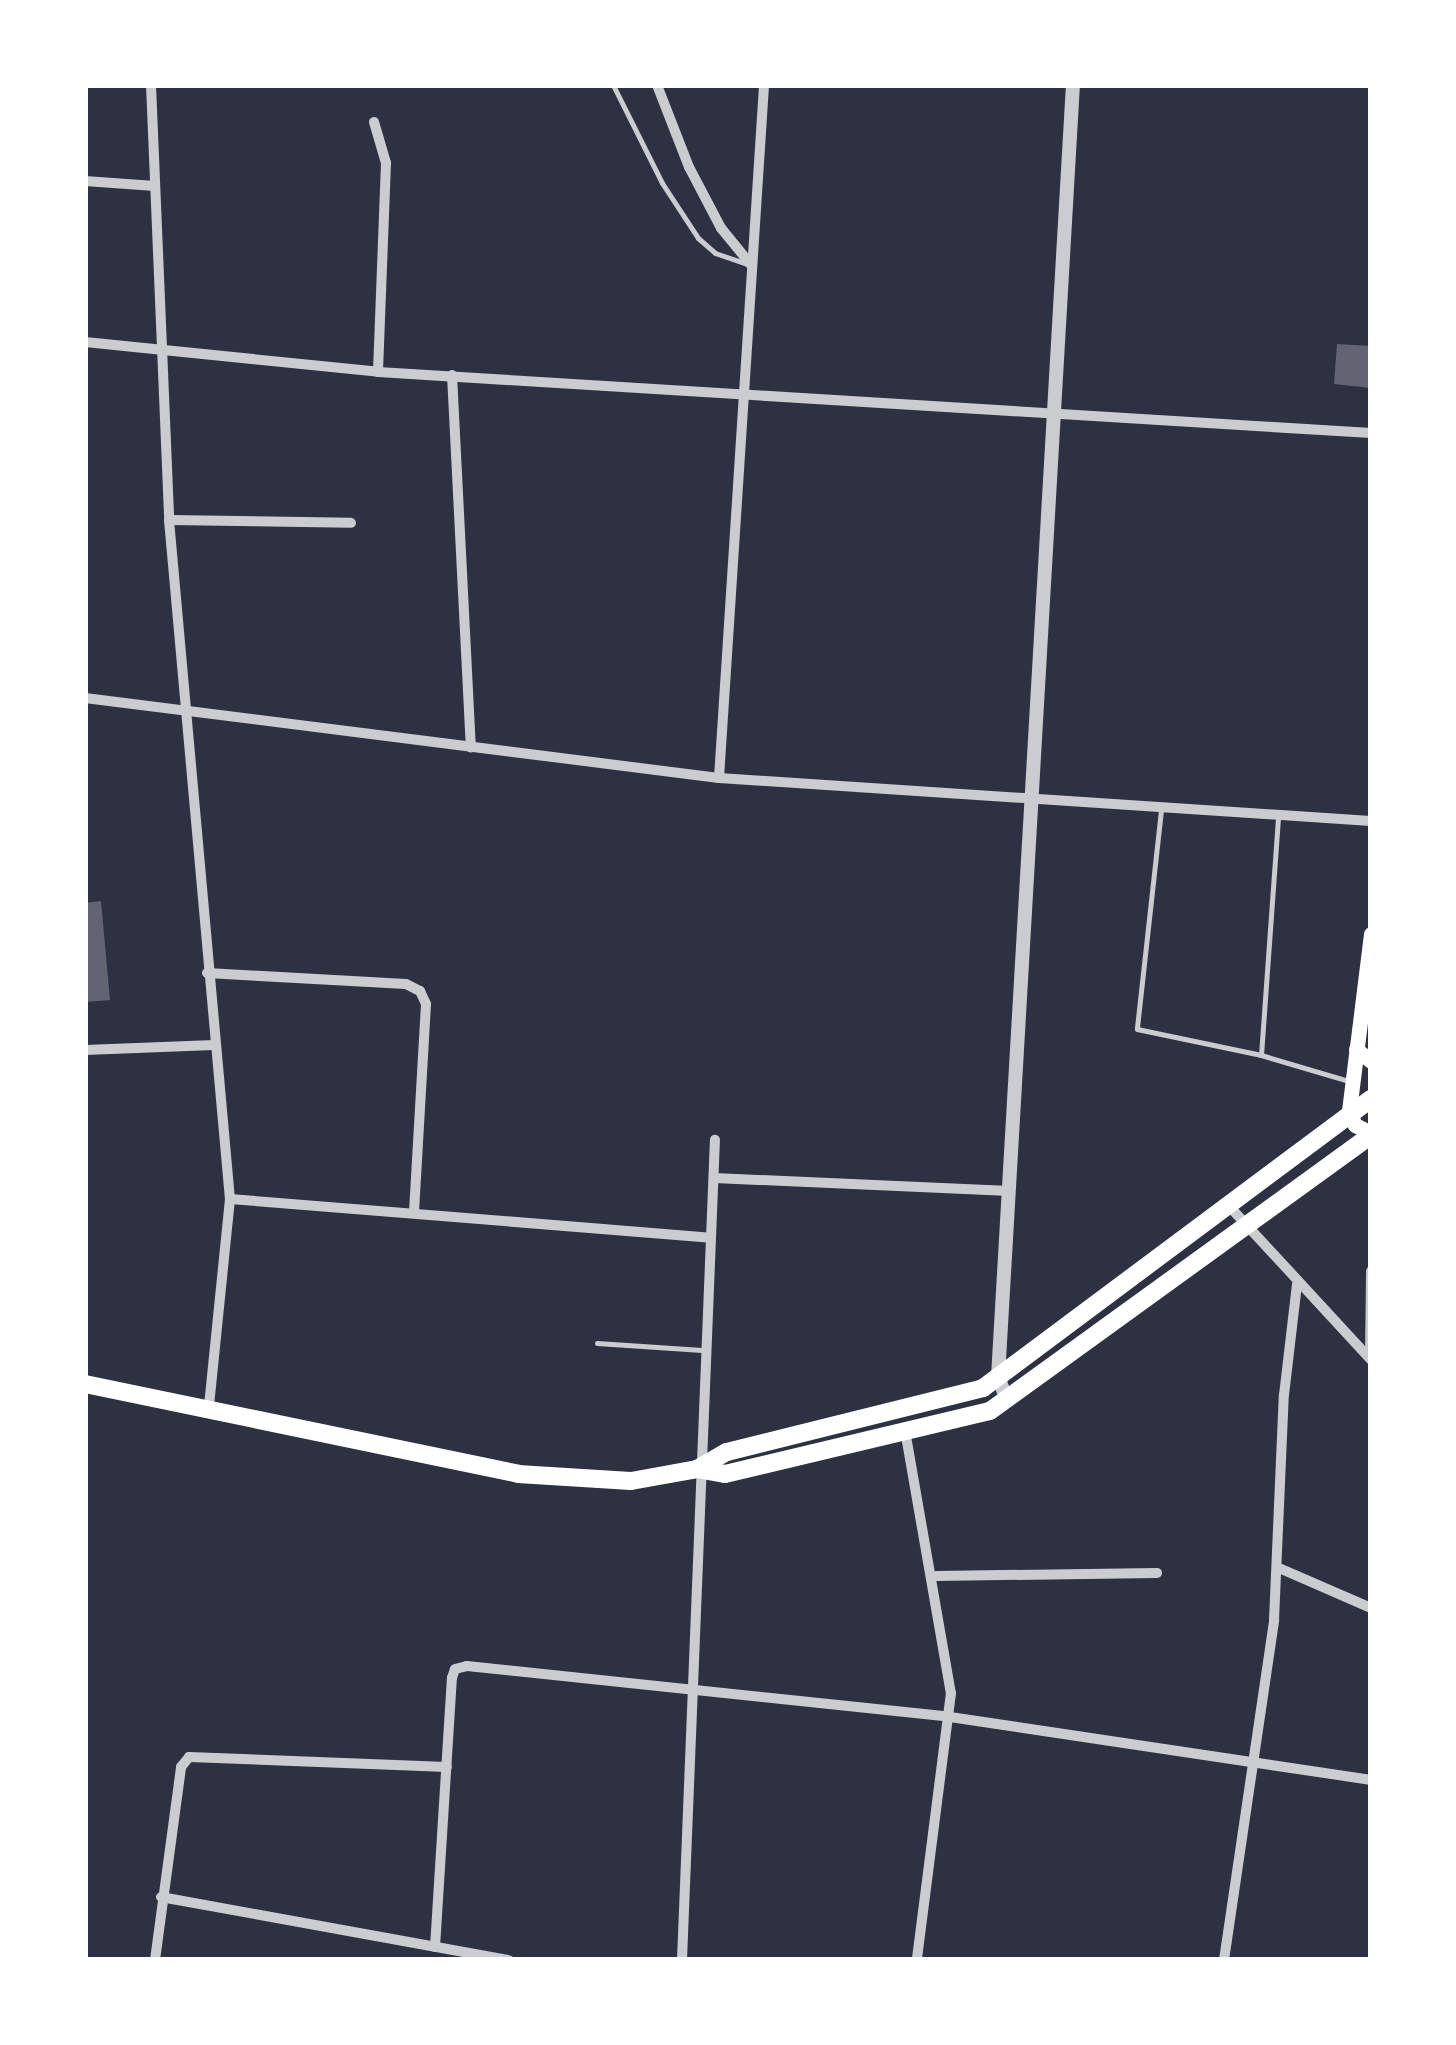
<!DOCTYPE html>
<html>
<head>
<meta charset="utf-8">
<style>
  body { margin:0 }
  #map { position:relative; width:1456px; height:2045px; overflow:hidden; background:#2d3142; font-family:Lato,sans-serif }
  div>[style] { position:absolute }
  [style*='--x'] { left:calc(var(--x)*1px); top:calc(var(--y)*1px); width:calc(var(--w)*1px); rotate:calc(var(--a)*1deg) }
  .building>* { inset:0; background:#626471 }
  .service>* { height:5px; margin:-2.5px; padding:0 2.5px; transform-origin:2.5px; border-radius:2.5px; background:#caccd0 }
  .minor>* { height:10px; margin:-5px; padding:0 5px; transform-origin:5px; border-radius:5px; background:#caccd0 }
  .tertiary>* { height:14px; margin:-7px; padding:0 7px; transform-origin:7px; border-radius:7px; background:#caccd0 }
  .secondary>* { height:15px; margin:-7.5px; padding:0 7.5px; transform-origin:7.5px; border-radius:7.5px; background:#fff }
  .primary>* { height:18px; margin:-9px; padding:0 9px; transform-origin:9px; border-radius:9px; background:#fff }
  span { translate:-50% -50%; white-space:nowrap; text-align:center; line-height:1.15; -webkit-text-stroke:10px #fff; paint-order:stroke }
  .frame { position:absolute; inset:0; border:88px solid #fff; pointer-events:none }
</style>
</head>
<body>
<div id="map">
  <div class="building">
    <i style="clip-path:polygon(1337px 344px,1371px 346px,1371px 388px,1334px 384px)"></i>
    <i style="clip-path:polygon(101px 901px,110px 1000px,85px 1002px,85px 903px)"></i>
  </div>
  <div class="service">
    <i style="--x:613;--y:85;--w:110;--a:63.4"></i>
    <i style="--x:662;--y:183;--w:66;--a:56.8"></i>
    <i style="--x:698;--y:238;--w:23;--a:41"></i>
    <i style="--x:715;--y:253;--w:36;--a:19"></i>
    <i style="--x:1161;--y:810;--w:220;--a:96.3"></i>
    <i style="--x:1137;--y:1029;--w:127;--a:11.8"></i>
    <i style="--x:1261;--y:1055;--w:240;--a:-85.9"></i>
    <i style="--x:1261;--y:1055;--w:92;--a:16.5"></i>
    <i style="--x:597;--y:1343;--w:105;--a:3.8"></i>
  </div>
  <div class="minor">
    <i style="--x:151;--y:85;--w:435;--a:87.6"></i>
    <i style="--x:169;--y:520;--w:682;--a:84.87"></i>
    <i style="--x:230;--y:1199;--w:208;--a:95.8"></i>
    <i style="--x:657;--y:85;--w:88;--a:68.7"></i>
    <i style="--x:689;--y:167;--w:69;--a:62.3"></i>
    <i style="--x:721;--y:228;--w:49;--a:50.8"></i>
    <i style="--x:374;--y:122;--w:43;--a:73.7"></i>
    <i style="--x:386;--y:163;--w:209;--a:92.2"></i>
    <i style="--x:85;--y:181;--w:70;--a:4.1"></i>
    <i style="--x:85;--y:342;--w:295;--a:5.8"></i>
    <i style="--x:378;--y:372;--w:995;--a:3.52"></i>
    <i style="--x:452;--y:375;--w:373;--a:87.1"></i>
    <i style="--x:169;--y:520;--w:182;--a:0.9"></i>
    <i style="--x:85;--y:698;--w:639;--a:7.19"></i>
    <i style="--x:719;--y:778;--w:653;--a:3.77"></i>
    <i style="--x:719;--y:778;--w:694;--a:-86.28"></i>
    <i style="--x:207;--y:973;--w:199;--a:3.2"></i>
    <i style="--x:406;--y:984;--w:16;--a:27"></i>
    <i style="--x:420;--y:991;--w:14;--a:65"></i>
    <i style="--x:426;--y:1004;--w:206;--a:93.3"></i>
    <i style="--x:85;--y:1050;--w:129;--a:-2.2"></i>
    <i style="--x:714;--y:1178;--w:296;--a:2.5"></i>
    <i style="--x:230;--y:1199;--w:482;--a:4.6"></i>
    <i style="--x:1230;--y:1207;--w:208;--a:47.3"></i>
    <i style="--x:1370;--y:1358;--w:87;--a:-89.3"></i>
    <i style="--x:906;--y:1436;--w:261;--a:80.1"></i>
    <i style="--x:951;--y:1693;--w:269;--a:97.3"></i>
    <i style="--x:1279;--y:1568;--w:100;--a:23.5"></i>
    <i style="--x:936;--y:1576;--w:221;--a:-0.8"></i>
    <i style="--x:161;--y:1897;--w:354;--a:10.3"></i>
    <i style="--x:435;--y:1947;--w:270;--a:-86.4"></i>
    <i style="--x:452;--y:1678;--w:9;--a:-72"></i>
    <i style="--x:455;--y:1669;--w:12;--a:-14"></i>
    <i style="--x:467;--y:1666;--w:486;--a:6"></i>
    <i style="--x:950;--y:1717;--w:426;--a:8.5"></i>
    <i style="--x:155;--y:1960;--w:195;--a:-82.3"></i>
    <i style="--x:181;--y:1767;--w:13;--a:-51"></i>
    <i style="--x:189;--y:1757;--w:258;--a:2.2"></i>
    <i style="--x:682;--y:1960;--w:821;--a:-87.7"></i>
    <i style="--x:1224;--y:1960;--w:344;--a:-81.6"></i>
    <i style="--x:1274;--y:1620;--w:225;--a:-87.5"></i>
    <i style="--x:1284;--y:1395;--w:112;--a:-83.3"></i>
  </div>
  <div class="tertiary">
    <i style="--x:1007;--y:1400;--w:25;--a:-111"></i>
    <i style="--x:998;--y:1377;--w:1294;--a:-86.68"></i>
  </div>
  <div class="secondary">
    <i style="--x:1371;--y:934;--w:178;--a:97.1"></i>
    <i style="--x:1349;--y:1111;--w:15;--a:67"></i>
    <i style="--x:1355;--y:1125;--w:18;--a:27"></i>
    <i style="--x:1356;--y:1049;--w:19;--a:39"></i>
  </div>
  <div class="primary">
    <i style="--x:85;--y:1384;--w:442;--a:11.7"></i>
    <i style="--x:518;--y:1474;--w:113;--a:3.5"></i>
    <i style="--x:631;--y:1481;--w:67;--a:-10.3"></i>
    <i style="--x:697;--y:1469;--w:34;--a:-30"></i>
    <i style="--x:727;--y:1452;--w:264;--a:-14"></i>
    <i style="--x:983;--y:1388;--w:484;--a:-36.7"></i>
    <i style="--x:697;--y:1469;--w:28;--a:10"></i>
    <i style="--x:725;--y:1474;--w:272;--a:-13.4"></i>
    <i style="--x:990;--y:1411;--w:470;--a:-35.9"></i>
  </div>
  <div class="frame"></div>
</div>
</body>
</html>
